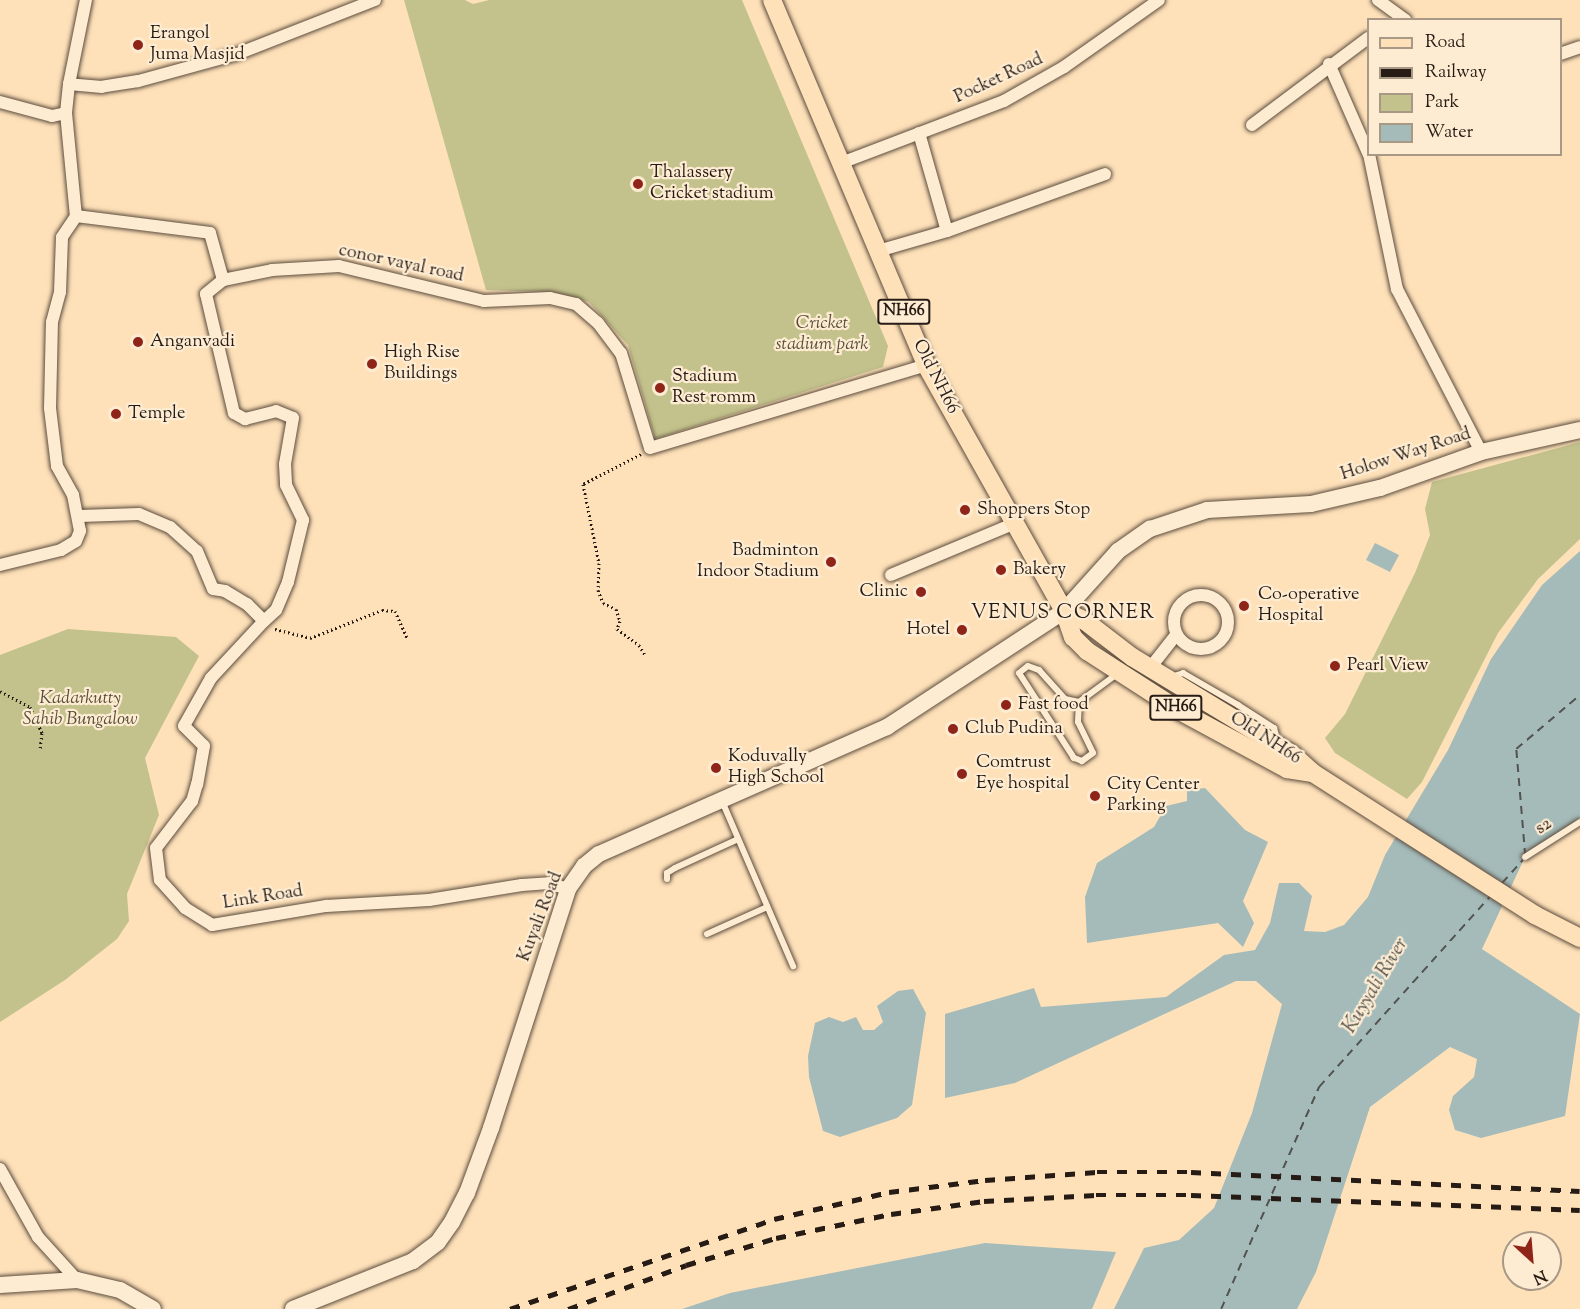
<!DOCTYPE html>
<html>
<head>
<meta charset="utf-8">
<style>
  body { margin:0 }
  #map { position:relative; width:1580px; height:1309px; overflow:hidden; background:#fee1b9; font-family:"Sorts Mill Goudy",serif }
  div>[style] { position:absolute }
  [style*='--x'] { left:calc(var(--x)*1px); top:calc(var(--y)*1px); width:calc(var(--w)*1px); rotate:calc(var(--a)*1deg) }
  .green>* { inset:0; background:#c3c28c }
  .water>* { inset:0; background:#a4bbba }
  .ferry>* { height:1.5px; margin-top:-0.75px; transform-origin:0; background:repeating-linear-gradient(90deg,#52534f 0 8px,transparent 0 14px) }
  .path>* { height:3px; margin-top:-1.5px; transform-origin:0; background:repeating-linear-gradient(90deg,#261b15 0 1.5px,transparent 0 4.5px) }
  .roads { filter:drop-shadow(0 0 2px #5c4c3e) drop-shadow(0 0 2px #5c4c3e) }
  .lane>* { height:6px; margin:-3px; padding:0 3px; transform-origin:3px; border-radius:3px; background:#feecd2 }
  .street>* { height:12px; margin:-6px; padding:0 6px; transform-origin:6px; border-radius:6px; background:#feecd2 }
  .street>.ring { margin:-6px; padding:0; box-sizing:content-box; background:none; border:12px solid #feecd2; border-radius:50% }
  .secondary>* { height:16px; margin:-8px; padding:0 8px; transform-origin:8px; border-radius:8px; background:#feecd2 }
  .primary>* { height:18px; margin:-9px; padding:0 9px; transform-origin:9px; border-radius:9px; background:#fee1b9 }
  .rail>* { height:4.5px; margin-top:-2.25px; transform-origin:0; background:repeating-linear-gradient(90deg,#261b15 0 10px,transparent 0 20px) }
  .dots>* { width:16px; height:16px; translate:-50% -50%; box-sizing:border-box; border:3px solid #feecd2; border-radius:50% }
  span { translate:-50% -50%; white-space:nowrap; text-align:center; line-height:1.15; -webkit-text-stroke:4.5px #feecd2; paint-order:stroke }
  .shield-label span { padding:2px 4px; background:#feecd2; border:2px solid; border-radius:4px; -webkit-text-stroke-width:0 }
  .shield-label { font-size:16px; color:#261b15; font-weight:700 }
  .poi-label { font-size:18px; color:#261b15 }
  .left { translate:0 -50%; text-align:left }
  .right { translate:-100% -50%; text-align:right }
  .street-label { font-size:18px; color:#261b15 }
  .park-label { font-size:18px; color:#554d39; font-style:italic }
  .neighbourhood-label { font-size:20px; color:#261b15; letter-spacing:1.5px }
  .water-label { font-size:20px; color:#52534f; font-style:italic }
  .legend { position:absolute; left:1367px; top:18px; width:195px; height:138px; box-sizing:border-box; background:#feecd2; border:2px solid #a89886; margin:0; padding:8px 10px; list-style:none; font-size:18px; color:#261b15 }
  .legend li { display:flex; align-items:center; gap:12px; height:30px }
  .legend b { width:30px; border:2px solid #a89886 }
  .north { position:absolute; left:1502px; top:1231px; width:60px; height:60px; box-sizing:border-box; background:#feecd2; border:2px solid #a89886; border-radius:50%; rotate:154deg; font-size:16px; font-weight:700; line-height:24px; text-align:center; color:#261b15 }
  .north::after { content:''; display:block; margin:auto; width:21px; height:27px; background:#8f2418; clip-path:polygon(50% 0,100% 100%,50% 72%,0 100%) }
</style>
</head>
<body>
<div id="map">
  <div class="green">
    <i style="clip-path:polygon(404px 0,465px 0,473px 4px,489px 0,742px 0,888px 346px,883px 367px,655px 439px,628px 345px,589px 302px,554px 292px,486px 290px)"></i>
    <i style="clip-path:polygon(1580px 442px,1580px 539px,1538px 579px,1498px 633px,1422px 782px,1407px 799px,1335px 753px,1325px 738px,1345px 714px,1415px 573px,1430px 535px,1425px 509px,1432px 482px)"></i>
    <i style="clip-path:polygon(68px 629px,176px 637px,199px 656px,145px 758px,159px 815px,127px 894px,129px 921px,117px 939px,65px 980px,0 1022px,0 655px)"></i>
  </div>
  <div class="water">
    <i style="clip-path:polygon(1375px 543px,1399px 555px,1390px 572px,1366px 560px)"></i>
    <i style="clip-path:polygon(1580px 551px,1580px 818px,1525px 857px,1482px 949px,1580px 1014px,1565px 1116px,1481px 1138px,1455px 1130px,1449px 1110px,1453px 1096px,1474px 1077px,1477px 1059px,1450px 1047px,1370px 1107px,1316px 1272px,1297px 1309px,1114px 1309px,1144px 1248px,1179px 1240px,1214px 1208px,1252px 1113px,1282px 1004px,1256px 981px,1236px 981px,1015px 1083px,945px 1098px,945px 1014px,1034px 988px,1041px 1007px,1166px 997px,1224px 955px,1255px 950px,1270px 923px,1279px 883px,1299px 883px,1312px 896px,1304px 931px,1325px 932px,1344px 925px,1368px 897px,1385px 855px,1448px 750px,1491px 659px,1542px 585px)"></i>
    <i style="clip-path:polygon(1205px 788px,1245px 830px,1268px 842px,1243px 901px,1254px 923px,1243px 947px,1218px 923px,1087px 943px,1085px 897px,1097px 863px,1154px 827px,1166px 806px,1187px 801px,1187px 790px)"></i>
    <i style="clip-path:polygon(913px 989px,926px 1013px,912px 1105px,897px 1118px,840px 1137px,823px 1131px,809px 1077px,808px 1056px,815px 1023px,829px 1017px,843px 1022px,856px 1017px,863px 1030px,874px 1030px,883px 1022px,877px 1006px,898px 991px)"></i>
    <i style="clip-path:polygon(985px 1243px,1116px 1252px,1092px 1309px,682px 1309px,730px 1293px)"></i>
  </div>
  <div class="ferry">
    <i style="--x:1525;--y:856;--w:107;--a:-94.8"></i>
    <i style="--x:1516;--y:749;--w:84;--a:-40.2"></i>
    <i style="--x:1502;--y:883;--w:31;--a:-48"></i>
    <i style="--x:1221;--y:1309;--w:243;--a:-66.2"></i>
    <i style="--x:1319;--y:1087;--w:258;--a:-48.1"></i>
  </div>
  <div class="path">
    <i style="--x:641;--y:454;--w:65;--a:152.7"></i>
    <i style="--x:583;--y:484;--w:81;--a:78.6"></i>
    <i style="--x:599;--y:563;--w:27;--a:92"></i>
    <i style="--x:598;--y:590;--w:14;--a:69"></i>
    <i style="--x:603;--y:603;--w:14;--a:25"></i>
    <i style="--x:616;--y:609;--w:13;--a:72"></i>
    <i style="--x:620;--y:621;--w:9;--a:111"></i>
    <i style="--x:617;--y:629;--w:27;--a:36"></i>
    <i style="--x:639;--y:645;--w:12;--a:59"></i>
    <i style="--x:275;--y:629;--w:36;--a:14"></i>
    <i style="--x:310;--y:638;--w:77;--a:-21.3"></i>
    <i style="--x:382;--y:610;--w:13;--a:4"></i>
    <i style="--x:395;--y:611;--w:30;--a:66"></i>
    <i style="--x:0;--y:691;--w:34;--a:28"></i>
    <i style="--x:30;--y:707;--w:29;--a:65"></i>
    <i style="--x:42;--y:733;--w:16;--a:97"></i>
  </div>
  <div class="roads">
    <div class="lane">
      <i style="--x:1171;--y:677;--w:13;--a:-18"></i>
      <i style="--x:1183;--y:673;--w:64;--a:30.2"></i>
      <i style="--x:1238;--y:705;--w:43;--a:32.6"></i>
      <i style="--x:1274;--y:728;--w:11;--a:75"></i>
      <i style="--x:1079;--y:702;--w:20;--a:93"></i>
      <i style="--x:1078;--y:722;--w:34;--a:64"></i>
      <i style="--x:1093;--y:753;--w:14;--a:144"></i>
      <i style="--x:1082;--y:761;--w:9;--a:-159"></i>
      <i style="--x:1074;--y:758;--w:101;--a:-122.9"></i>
      <i style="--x:1019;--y:673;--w:11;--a:-38"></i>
      <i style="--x:1028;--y:666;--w:12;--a:20"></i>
      <i style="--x:1039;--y:670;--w:39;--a:48"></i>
      <i style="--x:1065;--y:699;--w:14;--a:12"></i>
      <i style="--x:1079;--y:702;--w:47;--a:-36.4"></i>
      <i style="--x:722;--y:801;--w:180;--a:66.7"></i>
      <i style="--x:1525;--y:857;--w:65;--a:-32.5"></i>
      <i style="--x:667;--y:879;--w:6;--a:-90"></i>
      <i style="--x:667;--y:873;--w:9;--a:-32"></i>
      <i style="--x:675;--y:868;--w:69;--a:-24.7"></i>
      <i style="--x:707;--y:934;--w:66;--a:-24.2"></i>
    </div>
    <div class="street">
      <i style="--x:375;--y:0;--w:148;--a:158.6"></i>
      <i style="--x:237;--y:54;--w:103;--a:164.7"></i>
      <i style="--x:138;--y:81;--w:36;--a:171"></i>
      <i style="--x:102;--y:87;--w:33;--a:-175"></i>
      <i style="--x:69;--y:84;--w:29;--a:96"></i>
      <i style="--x:66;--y:113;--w:103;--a:84.5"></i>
      <i style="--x:76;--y:216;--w:135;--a:7.2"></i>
      <i style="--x:210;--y:233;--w:49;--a:74.5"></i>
      <i style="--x:223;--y:280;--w:50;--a:-11.5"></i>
      <i style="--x:272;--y:270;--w:67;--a:-3.4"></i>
      <i style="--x:339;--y:266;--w:149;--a:13.6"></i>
      <i style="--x:484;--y:301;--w:66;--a:-2.6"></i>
      <i style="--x:550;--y:298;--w:27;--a:13"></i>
      <i style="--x:576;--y:304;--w:29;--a:41"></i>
      <i style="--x:598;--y:323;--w:38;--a:53"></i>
      <i style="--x:621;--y:353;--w:99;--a:73"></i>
      <i style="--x:650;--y:448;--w:288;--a:-16.7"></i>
      <i style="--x:1378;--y:0;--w:34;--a:36"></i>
      <i style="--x:1560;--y:54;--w:21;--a:-19"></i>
      <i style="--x:1329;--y:64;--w:97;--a:66.3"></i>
      <i style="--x:69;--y:84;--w:86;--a:-78.6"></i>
      <i style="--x:0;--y:102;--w:54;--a:15.1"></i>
      <i style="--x:52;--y:116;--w:14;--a:-12"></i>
      <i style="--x:1252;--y:125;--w:145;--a:-36.9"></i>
      <i style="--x:919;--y:133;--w:102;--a:74.1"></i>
      <i style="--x:1369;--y:154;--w:138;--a:78.3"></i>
      <i style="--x:1397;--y:289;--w:183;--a:62.7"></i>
      <i style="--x:841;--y:163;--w:174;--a:-20.8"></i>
      <i style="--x:1004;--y:101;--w:69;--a:-29.5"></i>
      <i style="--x:1064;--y:67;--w:116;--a:-35.2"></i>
      <i style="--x:878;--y:251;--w:72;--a:-16.2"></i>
      <i style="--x:947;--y:231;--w:168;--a:-19.8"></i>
      <i style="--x:223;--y:280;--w:22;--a:141"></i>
      <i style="--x:206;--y:294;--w:122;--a:76.8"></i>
      <i style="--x:234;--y:413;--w:13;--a:29"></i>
      <i style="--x:245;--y:419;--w:32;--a:-14"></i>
      <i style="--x:276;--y:411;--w:18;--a:22"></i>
      <i style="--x:293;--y:418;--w:47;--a:99.9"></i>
      <i style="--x:285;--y:464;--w:21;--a:87"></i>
      <i style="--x:286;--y:485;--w:39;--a:64"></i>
      <i style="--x:303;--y:520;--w:64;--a:103.6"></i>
      <i style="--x:288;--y:582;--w:30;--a:113"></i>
      <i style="--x:276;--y:610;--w:16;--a:137"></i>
      <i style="--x:80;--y:516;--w:59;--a:-1.9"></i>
      <i style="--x:139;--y:514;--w:34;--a:23"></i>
      <i style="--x:170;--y:527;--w:36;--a:42"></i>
      <i style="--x:197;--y:551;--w:41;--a:67.2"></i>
      <i style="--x:213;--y:589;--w:12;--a:9"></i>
      <i style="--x:225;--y:591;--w:26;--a:31"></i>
      <i style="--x:247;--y:604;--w:24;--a:45"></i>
      <i style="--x:264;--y:621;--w:78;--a:132.9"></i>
      <i style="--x:211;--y:678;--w:55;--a:119.4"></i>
      <i style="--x:184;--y:726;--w:28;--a:45"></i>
      <i style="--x:204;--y:746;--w:39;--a:100"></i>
      <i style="--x:197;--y:784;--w:18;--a:106"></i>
      <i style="--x:192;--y:801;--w:59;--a:127.5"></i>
      <i style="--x:156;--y:848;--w:32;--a:83"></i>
      <i style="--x:160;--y:880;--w:38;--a:48"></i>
      <i style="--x:185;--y:908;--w:32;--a:32"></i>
      <i style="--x:212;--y:925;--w:116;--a:-9.5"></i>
      <i style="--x:326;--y:906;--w:103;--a:-3.3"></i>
      <i style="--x:429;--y:900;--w:94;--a:-9.2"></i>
      <i style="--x:522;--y:885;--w:27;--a:-4"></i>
      <i style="--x:549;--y:883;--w:20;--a:18"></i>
      <i style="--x:0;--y:565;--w:63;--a:-13.8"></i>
      <i style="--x:61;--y:550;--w:17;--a:-31"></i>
      <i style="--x:76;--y:541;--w:11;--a:-68"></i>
      <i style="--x:80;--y:531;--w:37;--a:-101"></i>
      <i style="--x:73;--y:495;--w:33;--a:-119"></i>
      <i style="--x:57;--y:466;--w:58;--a:-96.9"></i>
      <i style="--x:50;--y:408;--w:86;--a:-88.7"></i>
      <i style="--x:52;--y:322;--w:31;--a:-75"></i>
      <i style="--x:60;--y:292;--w:55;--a:-87.9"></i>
      <i style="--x:62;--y:237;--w:25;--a:-56"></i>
      <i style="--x:891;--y:575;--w:132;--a:-22.7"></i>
      <i class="ring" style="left:1174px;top:595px;width:42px;height:42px"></i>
      <i style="--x:1150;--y:668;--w:42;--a:-51.8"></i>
      <i style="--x:0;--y:1169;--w:78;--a:60.8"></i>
      <i style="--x:38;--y:1237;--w:58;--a:47.8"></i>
    </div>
    <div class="secondary">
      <i style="--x:0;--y:1285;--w:77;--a:-3.7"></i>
      <i style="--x:77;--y:1280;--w:44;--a:13.1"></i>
      <i style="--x:120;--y:1290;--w:38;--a:30"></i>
      <i style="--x:293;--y:1309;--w:129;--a:-21.8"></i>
      <i style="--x:413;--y:1261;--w:31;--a:-37"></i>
      <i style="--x:438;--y:1242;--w:24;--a:-55"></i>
      <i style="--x:452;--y:1222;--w:33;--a:-63"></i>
      <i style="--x:467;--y:1193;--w:69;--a:-69.7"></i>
      <i style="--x:491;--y:1128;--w:251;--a:-72.1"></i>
      <i style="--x:568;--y:889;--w:28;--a:-55"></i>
      <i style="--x:584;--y:866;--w:19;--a:-39"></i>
      <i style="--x:599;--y:854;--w:315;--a:-23.8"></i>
      <i style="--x:887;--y:727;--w:212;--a:-33.2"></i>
      <i style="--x:1064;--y:611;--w:81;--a:-48"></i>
      <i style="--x:1118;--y:551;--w:39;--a:-35"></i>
      <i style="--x:1150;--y:529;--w:60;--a:-18.4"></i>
      <i style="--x:1207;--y:510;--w:104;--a:-3.3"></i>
      <i style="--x:1311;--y:504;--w:71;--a:-13.1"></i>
      <i style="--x:1380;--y:488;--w:107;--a:-19.6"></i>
      <i style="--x:1481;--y:452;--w:101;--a:-12.5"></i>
    </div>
    <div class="primary">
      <i style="--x:772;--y:0;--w:396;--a:67.1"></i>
      <i style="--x:926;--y:365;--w:282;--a:60.7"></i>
      <i style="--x:1064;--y:611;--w:28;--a:71"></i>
      <i style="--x:1073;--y:637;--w:20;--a:45"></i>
      <i style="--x:1087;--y:651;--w:111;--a:32.8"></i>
      <i style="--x:1180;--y:711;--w:122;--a:28.5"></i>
      <i style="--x:1287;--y:769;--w:26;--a:9"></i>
      <i style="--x:1064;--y:611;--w:23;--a:25"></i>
      <i style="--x:1085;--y:621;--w:59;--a:37.5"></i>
      <i style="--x:1132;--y:657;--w:187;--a:31.2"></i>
      <i style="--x:1292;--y:754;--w:28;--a:42"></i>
      <i style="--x:1313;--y:773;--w:264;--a:32.6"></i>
      <i style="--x:1535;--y:915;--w:51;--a:27.1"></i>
    </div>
  </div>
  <div class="rail">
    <i style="--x:510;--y:1309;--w:279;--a:-18.8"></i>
    <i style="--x:774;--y:1219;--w:118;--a:-13.2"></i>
    <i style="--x:889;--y:1192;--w:97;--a:-7.1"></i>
    <i style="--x:985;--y:1180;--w:112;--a:-4.1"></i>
    <i style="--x:1097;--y:1172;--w:94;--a:0"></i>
    <i style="--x:1191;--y:1172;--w:389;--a:2.8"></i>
    <i style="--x:568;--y:1309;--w:126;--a:-20.4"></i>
    <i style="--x:686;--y:1265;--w:94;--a:-16.7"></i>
    <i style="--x:776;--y:1238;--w:117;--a:-11.8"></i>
    <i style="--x:891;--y:1214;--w:94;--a:-8"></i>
    <i style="--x:984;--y:1201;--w:112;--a:-3.1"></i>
    <i style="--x:1096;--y:1195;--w:95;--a:0"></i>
    <i style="--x:1191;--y:1195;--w:389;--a:2.2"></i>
  </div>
  <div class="dots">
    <i style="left:138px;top:45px;background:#8f2418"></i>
    <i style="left:638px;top:184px;background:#8f2418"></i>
    <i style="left:138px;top:342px;background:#8f2418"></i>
    <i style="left:372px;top:364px;background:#8f2418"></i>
    <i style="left:660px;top:388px;background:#8f2418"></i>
    <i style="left:116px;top:414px;background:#8f2418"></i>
    <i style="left:965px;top:510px;background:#8f2418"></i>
    <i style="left:831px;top:562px;background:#8f2418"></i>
    <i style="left:1001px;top:570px;background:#8f2418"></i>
    <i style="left:921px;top:592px;background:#8f2418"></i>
    <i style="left:1244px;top:606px;background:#8f2418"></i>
    <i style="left:962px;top:630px;background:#8f2418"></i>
    <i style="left:1335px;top:666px;background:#8f2418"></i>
    <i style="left:1006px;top:705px;background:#8f2418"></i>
    <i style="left:953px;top:729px;background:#8f2418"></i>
    <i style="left:716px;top:768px;background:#8f2418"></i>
    <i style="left:962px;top:774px;background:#8f2418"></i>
    <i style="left:1095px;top:796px;background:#8f2418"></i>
  </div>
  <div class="shield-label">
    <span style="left:904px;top:312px">NH66</span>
    <span style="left:1176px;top:708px">NH66</span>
  </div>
  <div class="poi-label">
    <span class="left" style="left:150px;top:45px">Erangol<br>Juma Masjid</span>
    <span class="left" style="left:650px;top:184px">Thalassery<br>Cricket stadium</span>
    <span class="left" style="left:150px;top:342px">Anganvadi</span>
    <span class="left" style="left:384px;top:364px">High Rise<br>Buildings</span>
    <span class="left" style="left:672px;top:388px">Stadium<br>Rest romm</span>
    <span class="left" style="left:128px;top:414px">Temple</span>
    <span class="left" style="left:977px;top:510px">Shoppers Stop</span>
    <span class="right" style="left:819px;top:562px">Badminton<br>Indoor Stadium</span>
    <span class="left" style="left:1013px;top:570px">Bakery</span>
    <span class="right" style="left:908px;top:592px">Clinic</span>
    <span class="left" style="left:1258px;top:606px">Co-operative<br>Hospital</span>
    <span class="right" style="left:950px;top:630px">Hotel</span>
    <span class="left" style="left:1347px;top:666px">Pearl View</span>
    <span class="left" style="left:1018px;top:705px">Fast food</span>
    <span class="left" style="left:965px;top:729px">Club Pudina</span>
    <span class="left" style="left:728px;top:768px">Koduvally<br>High School</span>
    <span class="left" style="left:976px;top:774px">Comtrust<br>Eye hospital</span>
    <span class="left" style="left:1107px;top:796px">City Center<br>Parking</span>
  </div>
  <div class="street-label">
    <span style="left:999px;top:79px;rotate:-25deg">Pocket Road</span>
    <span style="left:401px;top:264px;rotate:12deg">conor vayal road</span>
    <span style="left:935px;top:377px;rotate:63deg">Old NH66</span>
    <span style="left:1406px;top:455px;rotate:-18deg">Holow Way Road</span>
    <span style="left:1265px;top:739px;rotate:33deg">Old NH66</span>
    <span style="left:1544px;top:827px;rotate:-33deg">s2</span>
    <span style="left:263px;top:898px;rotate:-9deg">Link Road</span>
    <span style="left:541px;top:917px;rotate:-69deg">Kuyali Road</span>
  </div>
  <div class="park-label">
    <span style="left:822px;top:335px">Cricket<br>stadium park</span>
    <span style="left:80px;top:710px">Kadarkutty<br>Sahib Bungalow</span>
  </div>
  <div class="neighbourhood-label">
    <span style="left:1063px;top:613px">VENUS CORNER</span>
  </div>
  <div class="water-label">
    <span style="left:1376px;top:986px;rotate:-59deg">Kuyyali River</span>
  </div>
  <ul class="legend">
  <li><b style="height:8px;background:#fee1b9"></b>Road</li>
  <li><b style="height:8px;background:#261b15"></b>Railway</li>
  <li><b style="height:16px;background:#c3c28c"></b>Park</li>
  <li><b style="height:16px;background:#a4bbba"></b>Water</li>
  </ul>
  <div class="north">N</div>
</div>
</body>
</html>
